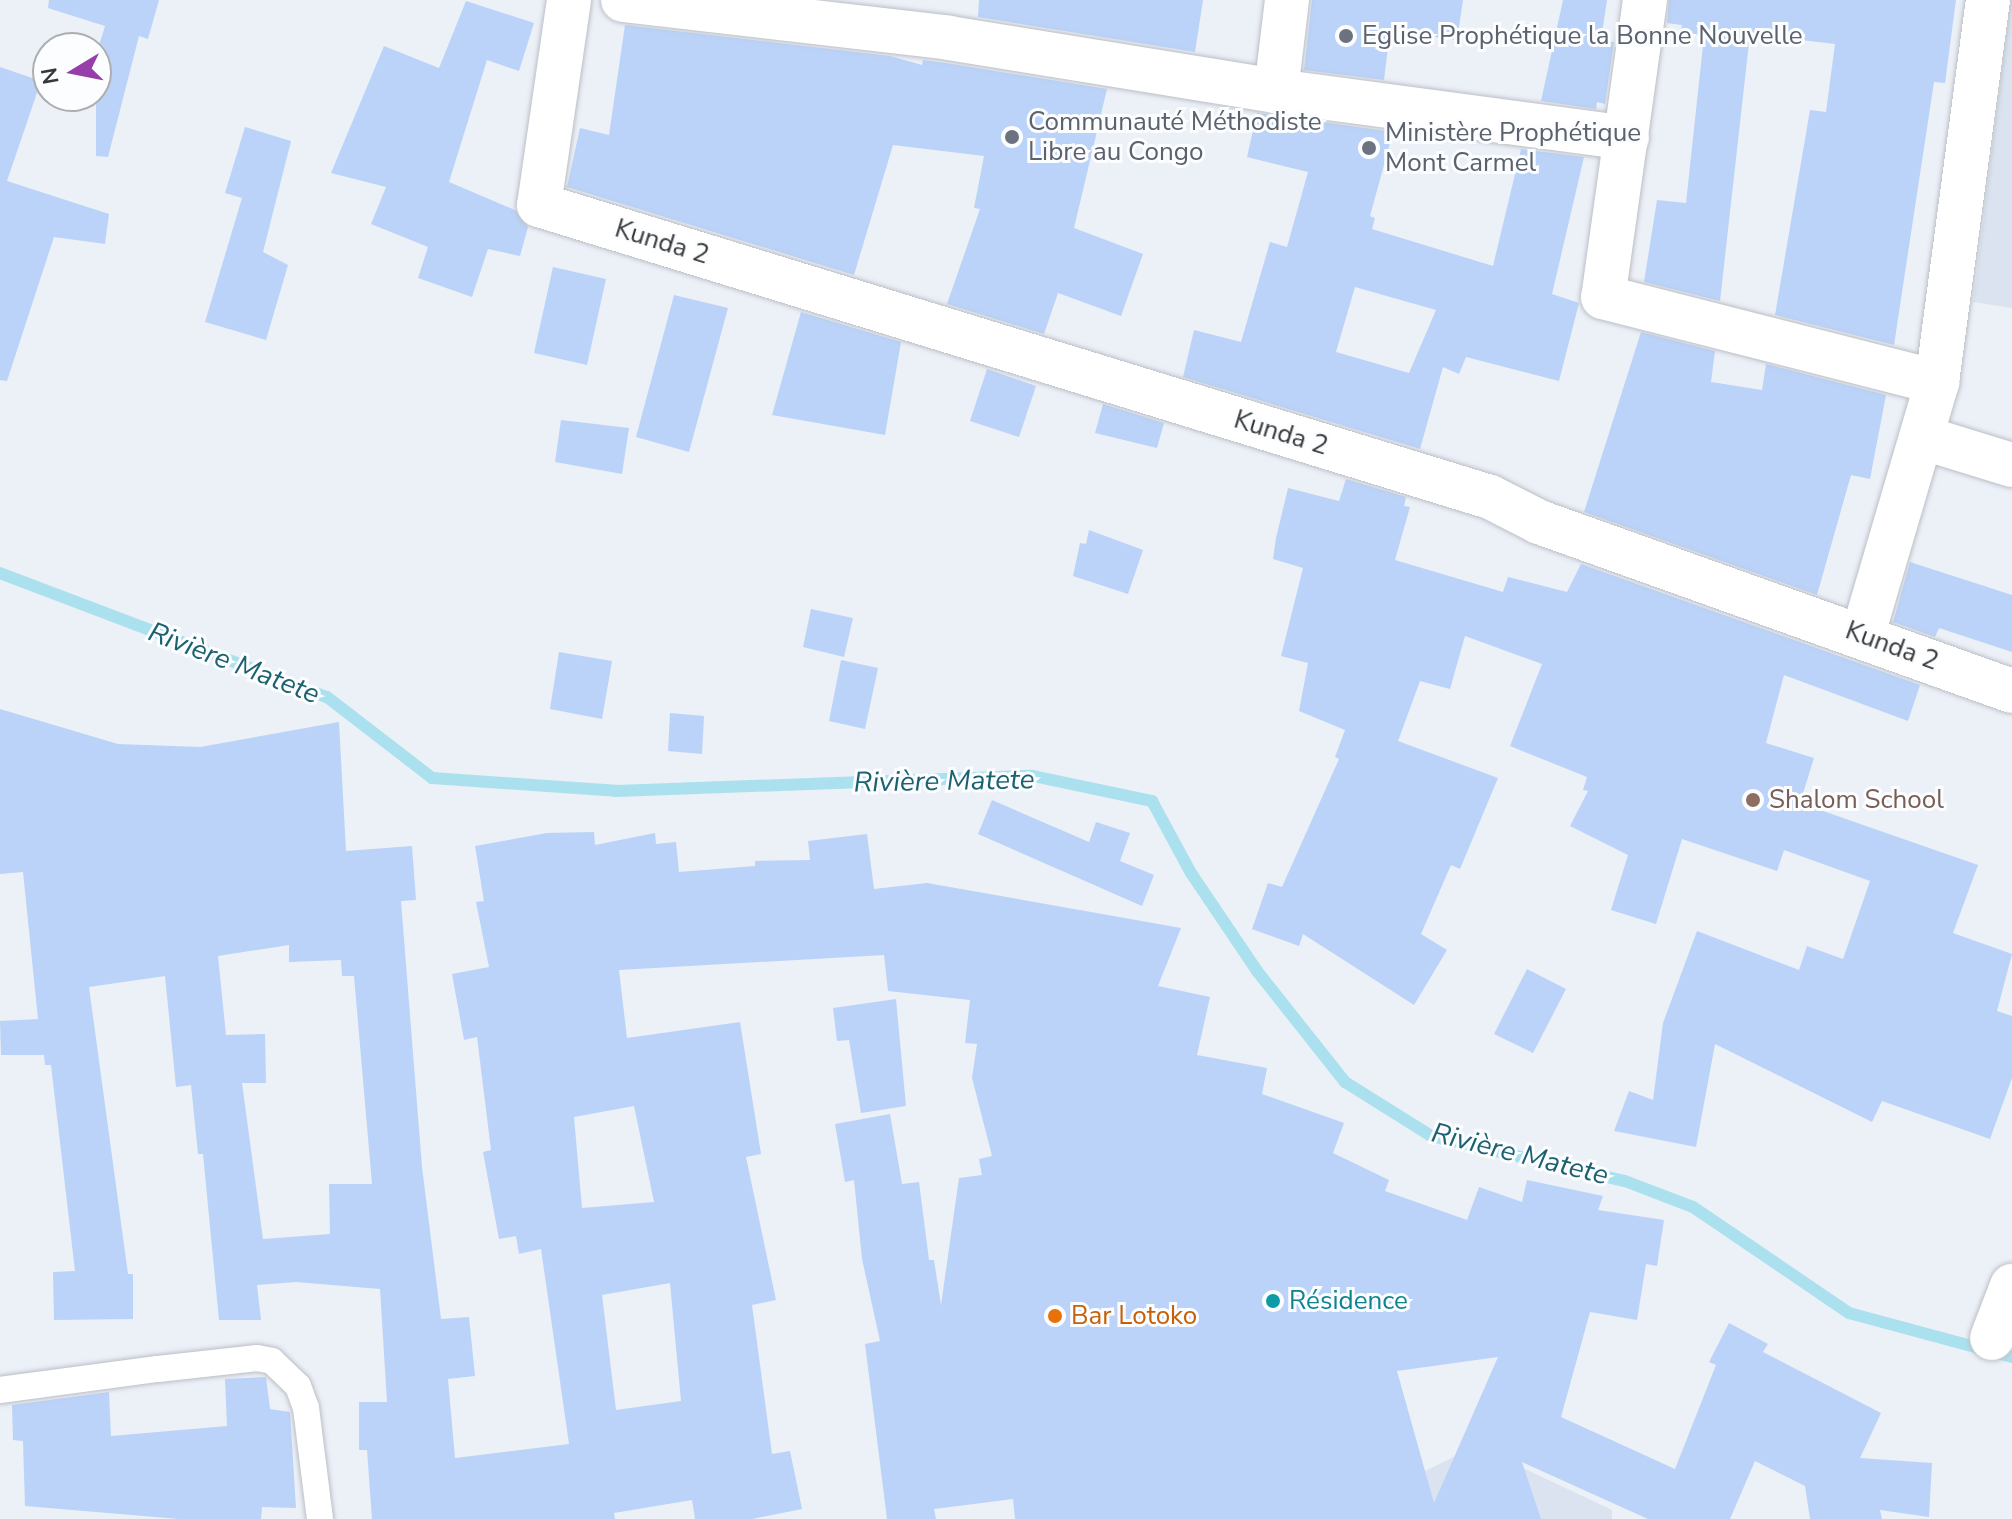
<!DOCTYPE html>
<html>
<head>
<meta charset="utf-8">
<style>
  body { margin:0 }
  #map { position:relative; width:2012px; height:1519px; overflow:hidden; background:#ecf0f7; font-family:"Nunito Sans",sans-serif }
  div>[style] { position:absolute }
  [style*='--x'] { left:calc(var(--x)*1px); top:calc(var(--y)*1px); width:calc(var(--w)*1px); rotate:calc(var(--a)*1deg) }
  .built>* { inset:0; background:#dae3ef }
  .stream>* { height:12px; margin:-6px; padding:0 6px; transform-origin:6px; border-radius:6px; background:#abe1ee }
  .building>* { inset:0; background:#bbd3f8 }
  .roads { filter:drop-shadow(0 0 2px #bbbfc6) drop-shadow(0 0 2px #bbbfc6) }
  .service>* { height:26px; margin:-13px; padding:0 13px; transform-origin:13px; border-radius:13px; background:#fff }
  .minor>* { height:44px; margin:-22px; padding:0 22px; transform-origin:22px; border-radius:22px; background:#fff }
  .dots>* { width:22px; height:22px; translate:-50% -50%; box-sizing:border-box; border:4px solid #fcfdff; border-radius:50% }
  span { translate:-50% -50%; white-space:nowrap; text-align:center; line-height:1.15; -webkit-text-stroke:6px #fcfdff; paint-order:stroke }
  .worship-label { font-size:26px; color:#5b616d }
  .left { translate:0 -50%; text-align:left }
  .street-label { font-size:26px; color:#36383a }
  .education-label { font-size:26px; color:#785e54 }
  .culture-label { font-size:26px; color:#0d838f }
  .food-label { font-size:26px; color:#c56008 }
  .water-label { font-size:28px; color:#1b616f; font-style:italic }
  .north { position:absolute; left:32px; top:32px; width:80px; height:80px; box-sizing:border-box; background:#fcfdff; border:2px solid #adaeb0; border-radius:50%; rotate:260deg; font-size:22px; font-weight:700; line-height:32px; text-align:center; color:#36383a }
  .north::after { content:''; display:block; margin:auto; width:28px; height:36px; background:#963fab; clip-path:polygon(50% 0,100% 100%,50% 72%,0 100%) }
</style>
</head>
<body>
<div id="map">
  <div class="built">
    <i style="clip-path:polygon(2011px 0,2012px 0,2012px 308px,1973px 302px)"></i>
    <i style="clip-path:polygon(1476px 1446px,1612px 1510px,1612px 1519px,1328px 1519px)"></i>
  </div>
  <div class="stream">
    <i style="--x:0;--y:573;--w:350;--a:20.8"></i>
    <i style="--x:327;--y:697;--w:133;--a:37.6"></i>
    <i style="--x:432;--y:778;--w:184;--a:4"></i>
    <i style="--x:616;--y:791;--w:417;--a:-2.1"></i>
    <i style="--x:1033;--y:776;--w:122;--a:11.9"></i>
    <i style="--x:1152;--y:801;--w:82;--a:61.6"></i>
    <i style="--x:1191;--y:873;--w:118;--a:56"></i>
    <i style="--x:1257;--y:971;--w:142;--a:51.6"></i>
    <i style="--x:1345;--y:1082;--w:102;--a:32.1"></i>
    <i style="--x:1431;--y:1136;--w:199;--a:13.1"></i>
    <i style="--x:1625;--y:1181;--w:73;--a:20.9"></i>
    <i style="--x:1693;--y:1207;--w:189;--a:34.2"></i>
    <i style="--x:1849;--y:1313;--w:169;--a:15.1"></i>
  </div>
  <div class="building">
    <i style="clip-path:polygon(49px 0,159px 0,148px 39px,139px 36px,108px 157px,96px 156px,96px 55px,105px 26px,48px 8px)"></i>
    <i style="clip-path:polygon(979px 0,1203px 0,1195px 52px,978px 17px)"></i>
    <i style="clip-path:polygon(1312px 0,1463px 0,1457px 40px,1390px 31px,1384px 80px,1304px 70px)"></i>
    <i style="clip-path:polygon(1563px 0,1607px 0,1601px 40px,1614px 42px,1605px 104px,1597px 102px,1596px 109px,1541px 101px)"></i>
    <i style="clip-path:polygon(1669px 0,1956px 0,1945px 83px,1934px 82px,1894px 345px,1775px 315px,1810px 110px,1826px 112px,1835px 44px,1750px 34px,1720px 301px,1644px 282px,1657px 200px,1686px 203px,1704px 36px,1681px 33px,1682px 25px,1667px 23px)"></i>
    <i style="clip-path:polygon(466px 1px,534px 23px,519px 71px,487px 60px,449px 182px,515px 210px,528px 227px,520px 256px,488px 249px,472px 297px,418px 278px,428px 247px,371px 224px,386px 187px,331px 173px,384px 46px,439px 68px)"></i>
    <i style="clip-path:polygon(625px 25px,890px 56px,922px 65px,923px 60px,946px 63px,1107px 89px,1074px 228px,1143px 254px,1121px 316px,1058px 293px,1044px 334px,947px 304px,980px 209px,974px 208px,984px 156px,893px 145px,854px 275px,567px 187px,580px 128px,609px 135px)"></i>
    <i style="clip-path:polygon(0 67px,41px 81px,7px 181px,109px 214px,105px 244px,54px 237px,7px 381px,0 380px)"></i>
    <i style="clip-path:polygon(evenodd,1257px 113px,1393px 132px,1370px 216px,1375px 218px,1372px 229px,1493px 266px,1521px 149px,1584px 157px,1552px 294px,1579px 303px,1559px 381px,1466px 357px,1459px 374px,1443px 367px,1420px 449px,1183px 377px,1194px 330px,1241px 342px,1270px 242px,1287px 247px,1308px 172px,1247px 157px,1257px 113px,1355px 287px,1436px 310px,1409px 373px,1336px 352px,1355px 287px)"></i>
    <i style="clip-path:polygon(245px 127px,291px 141px,263px 252px,288px 265px,266px 340px,205px 322px,242px 198px,225px 193px)"></i>
    <i style="clip-path:polygon(553px 267px,606px 279px,587px 365px,534px 353px)"></i>
    <i style="clip-path:polygon(674px 295px,728px 308px,689px 452px,636px 437px)"></i>
    <i style="clip-path:polygon(801px 312px,901px 342px,885px 435px,772px 415px)"></i>
    <i style="clip-path:polygon(1641px 332px,1715px 351px,1711px 382px,1762px 390px,1766px 364px,1886px 395px,1870px 479px,1851px 475px,1817px 595px,1584px 512px)"></i>
    <i style="clip-path:polygon(987px 369px,1036px 386px,1019px 437px,970px 421px)"></i>
    <i style="clip-path:polygon(1103px 404px,1164px 423px,1157px 448px,1095px 433px)"></i>
    <i style="clip-path:polygon(561px 420px,629px 428px,622px 474px,555px 462px)"></i>
    <i style="clip-path:polygon(1346px 479px,1406px 497px,1404px 506px,1410px 507px,1395px 560px,1503px 592px,1508px 577px,1567px 592px,1581px 564px,1920px 685px,1908px 721px,1784px 675px,1766px 743px,1814px 758px,1800px 803px,1978px 865px,1953px 933px,2012px 954px,1997px 1011px,2012px 1016px,2012px 1078px,1990px 1139px,1882px 1101px,1872px 1122px,1715px 1044px,1696px 1147px,1614px 1131px,1629px 1091px,1653px 1100px,1663px 1023px,1697px 931px,1799px 970px,1807px 946px,1843px 959px,1870px 881px,1784px 850px,1777px 871px,1682px 839px,1656px 924px,1611px 910px,1628px 855px,1570px 826px,1588px 791px,1583px 790px,1587px 777px,1510px 746px,1542px 664px,1465px 636px,1450px 689px,1420px 681px,1398px 741px,1498px 778px,1460px 869px,1451px 865px,1421px 934px,1447px 950px,1414px 1005px,1303px 934px,1299px 946px,1252px 929px,1268px 883px,1282px 887px,1339px 759px,1335px 757px,1345px 730px,1299px 711px,1308px 663px,1281px 656px,1303px 568px,1273px 559px,1276px 538px,1288px 488px,1339px 501px)"></i>
    <i style="clip-path:polygon(1089px 530px,1143px 550px,1128px 594px,1073px 576px,1080px 543px,1086px 544px)"></i>
    <i style="clip-path:polygon(1910px 562px,2012px 595px,2012px 652px,1939px 628px,1935px 637px,1893px 622px)"></i>
    <i style="clip-path:polygon(811px 609px,853px 618px,844px 657px,803px 647px)"></i>
    <i style="clip-path:polygon(559px 652px,612px 661px,602px 719px,550px 709px)"></i>
    <i style="clip-path:polygon(841px 660px,878px 668px,865px 729px,829px 721px)"></i>
    <i style="clip-path:polygon(evenodd,0 709px,118px 744px,200px 747px,339px 722px,346px 851px,412px 846px,416px 900px,401px 901px,422px 1167px,441px 1319px,469px 1317px,475px 1376px,448px 1379px,455px 1458px,569px 1444px,541px 1249px,519px 1254px,516px 1236px,499px 1239px,483px 1152px,491px 1150px,477px 1037px,464px 1040px,452px 974px,489px 967px,476px 902px,484px 901px,475px 846px,547px 833px,594px 832px,595px 845px,655px 833px,656px 844px,676px 842px,679px 872px,755px 866px,755px 861px,810px 860px,808px 841px,867px 834px,874px 889px,927px 883px,1181px 928px,1158px 986px,1210px 997px,1197px 1055px,1267px 1068px,1262px 1094px,1344px 1123px,1333px 1153px,1389px 1180px,1385px 1191px,1467px 1220px,1479px 1187px,1522px 1202px,1527px 1180px,1603px 1196px,1598px 1210px,1664px 1220px,1657px 1266px,1646px 1264px,1637px 1320px,1590px 1312px,1561px 1417px,1675px 1469px,1716px 1365px,1709px 1362px,1729px 1323px,1768px 1344px,1763px 1352px,1881px 1413px,1860px 1458px,1932px 1463px,1929px 1517px,1880px 1510px,1882px 1519px,1810px 1519px,1805px 1486px,1755px 1461px,1730px 1519px,1648px 1519px,1522px 1462px,1541px 1519px,1015px 1519px,1013px 1499px,934px 1509px,936px 1519px,887px 1519px,865px 1344px,880px 1341px,862px 1259px,854px 1180px,845px 1182px,835px 1124px,890px 1114px,902px 1184px,919px 1182px,929px 1260px,934px 1260px,941px 1305px,959px 1178px,982px 1175px,979px 1159px,992px 1156px,972px 1078px,977px 1044px,965px 1043px,970px 1000px,888px 991px,884px 955px,619px 970px,627px 1038px,740px 1022px,761px 1154px,746px 1157px,776px 1300px,752px 1305px,772px 1454px,790px 1451px,802px 1509px,752px 1519px,695px 1519px,692px 1500px,614px 1513px,615px 1519px,372px 1519px,367px 1450px,359px 1450px,359px 1402px,387px 1402px,380px 1289px,296px 1282px,257px 1285px,261px 1320px,219px 1320px,203px 1154px,198px 1154px,191px 1085px,176px 1087px,165px 976px,89px 987px,128px 1274px,133px 1274px,133px 1319px,54px 1320px,53px 1272px,75px 1271px,51px 1065px,45px 1065px,44px 1055px,1px 1055px,0 1021px,38px 1019px,23px 872px,0 874px,0 709px,289px 945px,289px 962px,341px 960px,342px 976px,354px 976px,372px 1184px,329px 1184px,330px 1234px,263px 1239px,242px 1083px,266px 1083px,265px 1034px,226px 1035px,218px 956px,289px 945px,0 709px,634px 1106px,654px 1202px,582px 1208px,574px 1117px,634px 1106px,0 709px,670px 1283px,681px 1401px,616px 1410px,602px 1295px,670px 1283px,0 709px,1498px 1357px,1434px 1503px,1397px 1371px,1498px 1357px)"></i>
    <i style="clip-path:polygon(670px 713px,704px 716px,702px 754px,668px 751px)"></i>
    <i style="clip-path:polygon(992px 800px,1089px 842px,1096px 822px,1130px 833px,1120px 861px,1154px 875px,1142px 906px,978px 834px)"></i>
    <i style="clip-path:polygon(1527px 969px,1566px 989px,1533px 1053px,1494px 1034px)"></i>
    <i style="clip-path:polygon(896px 999px,906px 1106px,861px 1113px,849px 1040px,837px 1041px,833px 1008px)"></i>
    <i style="clip-path:polygon(266px 1377px,270px 1409px,290px 1412px,296px 1508px,262px 1507px,261px 1519px,179px 1519px,25px 1506px,23px 1441px,13px 1440px,12px 1405px,109px 1392px,111px 1436px,227px 1426px,225px 1379px)"></i>
  </div>
  <div class="roads">
    <div class="service">
      <i style="--x:0;--y:1390;--w:159;--a:-7.6"></i>
      <i style="--x:158;--y:1369;--w:100;--a:-6.3"></i>
      <i style="--x:257;--y:1358;--w:15;--a:11"></i>
      <i style="--x:272;--y:1361;--w:36;--a:44"></i>
      <i style="--x:298;--y:1386;--w:23;--a:70"></i>
      <i style="--x:306;--y:1408;--w:112;--a:82.8"></i>
    </div>
    <div class="minor">
      <i style="--x:569;--y:0;--w:207;--a:98.3"></i>
      <i style="--x:539;--y:205;--w:995;--a:17.07"></i>
      <i style="--x:1490;--y:497;--w:55;--a:27"></i>
      <i style="--x:1539;--y:522;--w:502;--a:19.66"></i>
      <i style="--x:623;--y:0;--w:328;--a:6.6"></i>
      <i style="--x:949;--y:38;--w:331;--a:9.2"></i>
      <i style="--x:1276;--y:91;--w:354;--a:7.6"></i>
      <i style="--x:1645;--y:0;--w:300;--a:98"></i>
      <i style="--x:1603;--y:297;--w:345;--a:14.3"></i>
      <i style="--x:1276;--y:91;--w:92;--a:-83.1"></i>
      <i style="--x:1924;--y:438;--w:92;--a:17.1"></i>
      <i style="--x:1863;--y:634;--w:263;--a:-73.6"></i>
      <i style="--x:1937;--y:382;--w:385;--a:-82.4"></i>
      <i style="--x:1992;--y:1338;--w:56;--a:-69"></i>
    </div>
  </div>
  <div class="dots">
    <i style="left:1346px;top:36px;background:#6b7280"></i>
    <i style="left:1012px;top:137px;background:#6b7280"></i>
    <i style="left:1369px;top:148px;background:#6b7280"></i>
    <i style="left:1753px;top:800px;background:#8d6e63"></i>
    <i style="left:1273px;top:1301px;background:#0f9aa8"></i>
    <i style="left:1055px;top:1316px;background:#e8710a"></i>
  </div>
  <div class="worship-label">
    <span class="left" style="left:1362px;top:36px">Eglise Prophétique la Bonne Nouvelle</span>
    <span class="left" style="left:1028px;top:137px">Communauté Méthodiste<br>Libre au Congo</span>
    <span class="left" style="left:1385px;top:148px">Ministère Prophétique<br>Mont Carmel</span>
  </div>
  <div class="street-label">
    <span style="left:662px;top:242px;rotate:17deg">Kunda 2</span>
    <span style="left:1281px;top:433px;rotate:17deg">Kunda 2</span>
    <span style="left:1892px;top:646px;rotate:20deg">Kunda 2</span>
  </div>
  <div class="education-label">
    <span class="left" style="left:1769px;top:800px">Shalom School</span>
  </div>
  <div class="culture-label">
    <span class="left" style="left:1289px;top:1301px">Résidence</span>
  </div>
  <div class="food-label">
    <span class="left" style="left:1071px;top:1316px">Bar Lotoko</span>
  </div>
  <div class="water-label">
    <span style="left:234px;top:663px;rotate:21deg">Rivière Matete</span>
    <span style="left:944px;top:781px;rotate:-1deg">Rivière Matete</span>
    <span style="left:1520px;top:1154px;rotate:14deg">Rivière Matete</span>
  </div>
  <div class="north">N</div>
</div>
</body>
</html>
